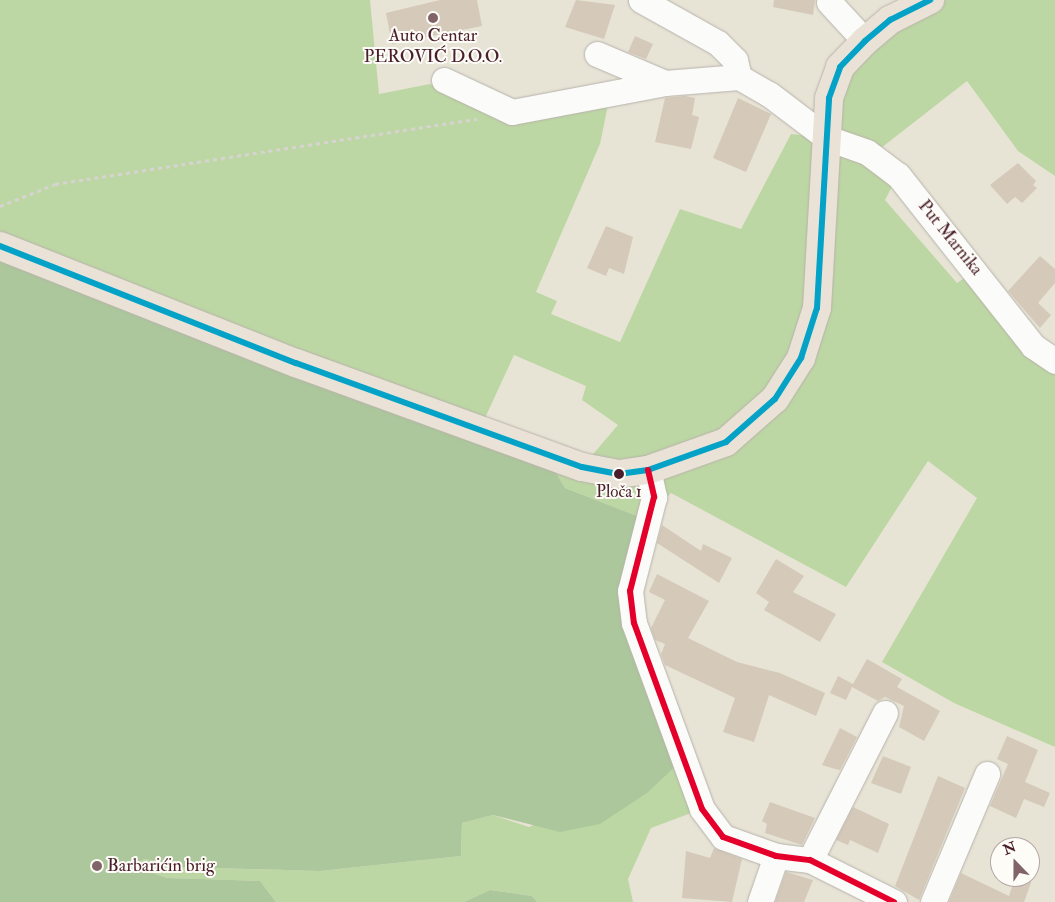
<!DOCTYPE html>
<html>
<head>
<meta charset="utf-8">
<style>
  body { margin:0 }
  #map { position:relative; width:1055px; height:902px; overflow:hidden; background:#e7e4d6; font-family:"IM FELL Double Pica",serif }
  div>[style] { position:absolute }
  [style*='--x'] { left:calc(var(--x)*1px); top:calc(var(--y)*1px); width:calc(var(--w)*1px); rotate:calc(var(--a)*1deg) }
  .green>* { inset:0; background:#bdd7a4 }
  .forest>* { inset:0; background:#acc79c }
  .building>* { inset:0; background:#d5c9b9 }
  .path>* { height:3px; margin-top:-1.5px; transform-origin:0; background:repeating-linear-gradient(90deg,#d6d3d0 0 4px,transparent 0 8px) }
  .roads { filter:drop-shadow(0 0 1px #b8b2ab) drop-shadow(0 0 1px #b8b2ab) }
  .minor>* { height:25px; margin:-12.5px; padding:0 12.5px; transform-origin:12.5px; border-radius:12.5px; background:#fbfbf9 }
  .major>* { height:28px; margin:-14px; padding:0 14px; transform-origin:14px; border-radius:14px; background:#eae2d6 }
  .bus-1>* { height:6px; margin:-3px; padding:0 3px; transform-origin:3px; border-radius:3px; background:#04a2c6 }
  .bus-2>* { height:6px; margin:-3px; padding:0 3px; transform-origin:3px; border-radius:3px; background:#e4002b }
  .dots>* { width:14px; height:14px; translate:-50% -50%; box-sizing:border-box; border:2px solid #fdfcf7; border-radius:50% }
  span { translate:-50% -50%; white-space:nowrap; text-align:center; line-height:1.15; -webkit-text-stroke:4px #fdfcf7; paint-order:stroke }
  .bus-label { font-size:17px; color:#4a1f2b }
  .poi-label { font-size:18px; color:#4a1f2b }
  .left { translate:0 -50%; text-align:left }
  .street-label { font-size:18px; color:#4a1f2b }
  .north { position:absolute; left:990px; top:837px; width:50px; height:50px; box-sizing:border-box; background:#fdfcf7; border:1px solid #b5a4a5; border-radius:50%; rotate:338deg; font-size:14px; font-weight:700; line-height:20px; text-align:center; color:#4a1f2b }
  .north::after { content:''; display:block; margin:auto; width:18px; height:22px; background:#816467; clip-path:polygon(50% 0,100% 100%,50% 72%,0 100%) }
</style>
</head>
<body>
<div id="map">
  <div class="green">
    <i style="clip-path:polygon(0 0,370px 0,379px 94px,430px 84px,517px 123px,608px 105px,600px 144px,536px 292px,557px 301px,551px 314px,620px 342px,680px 209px,741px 229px,791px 134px,827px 138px,840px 67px,930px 0,1055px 0,1055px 176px,1018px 151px,967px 81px,872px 155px,898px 175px,885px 200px,957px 283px,976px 270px,1055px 361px,1055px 747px,954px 703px,882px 662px,977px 498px,928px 461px,846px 587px,671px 493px,645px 519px,565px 488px,545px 454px,582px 467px,618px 425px,582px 400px,586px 386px,514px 355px,479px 431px,0 246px)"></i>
    <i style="clip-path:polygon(682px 760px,702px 809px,651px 828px,628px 879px,633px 902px,537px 902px,532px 896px,490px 890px,464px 902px,276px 902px,260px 881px,167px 878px,130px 865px,145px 859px,182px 867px,320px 871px,461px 856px,462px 823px,493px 815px,529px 827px)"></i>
  </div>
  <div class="forest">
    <i style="clip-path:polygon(0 246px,545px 454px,565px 488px,645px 519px,630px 591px,682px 760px,647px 793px,600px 824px,560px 832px,493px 815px,462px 823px,461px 856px,320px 871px,182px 867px,145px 859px,131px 865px,167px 878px,260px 881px,276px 902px,0 902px)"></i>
    <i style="clip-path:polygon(490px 890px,532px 896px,537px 902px,464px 902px)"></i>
  </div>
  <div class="building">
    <i style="clip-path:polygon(440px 0,477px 0,482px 26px,392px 44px,386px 13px)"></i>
    <i style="clip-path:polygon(576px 0,615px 5px,604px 39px,565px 27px)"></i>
    <i style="clip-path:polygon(774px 0,815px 0,813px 15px,773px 7px)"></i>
    <i style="clip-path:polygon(635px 36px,653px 44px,646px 59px,628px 52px)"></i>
    <i style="clip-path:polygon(685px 96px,695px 98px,692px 115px,699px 117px,691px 149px,655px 142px,665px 98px)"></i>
    <i style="clip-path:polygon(738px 98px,771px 114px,746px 172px,713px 158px)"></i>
    <i style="clip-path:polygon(1018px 163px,1036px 181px,1033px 185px,1037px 188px,1022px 203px,1015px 197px,1007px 204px,990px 185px)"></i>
    <i style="clip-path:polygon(606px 226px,633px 237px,624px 274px,609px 268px,606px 276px,587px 268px)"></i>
    <i style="clip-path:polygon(1040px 256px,1055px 269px,1055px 283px,1038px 303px,1051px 315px,1040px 328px,1008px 291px)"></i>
    <i style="clip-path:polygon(662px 525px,701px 551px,703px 544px,732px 558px,719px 583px,657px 543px)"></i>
    <i style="clip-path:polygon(776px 559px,804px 576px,793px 592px,836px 614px,820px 642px,764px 610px,769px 602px,756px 593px)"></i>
    <i style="clip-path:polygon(657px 574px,709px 601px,688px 638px,737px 662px,780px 673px,825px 693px,816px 716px,769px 695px,754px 742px,723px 732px,735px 698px,665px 665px,661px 654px,665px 644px,655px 640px,651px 628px,665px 600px,649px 592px)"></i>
    <i style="clip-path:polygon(867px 659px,902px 679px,897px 687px,940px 711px,924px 741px,899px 727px,904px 706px,885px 697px,878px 701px,852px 687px,846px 700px,830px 693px,838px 676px,853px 684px)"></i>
    <i style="clip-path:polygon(840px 728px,857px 737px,840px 770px,835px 769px,822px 765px)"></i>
    <i style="clip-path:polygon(1007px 736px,1038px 750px,1025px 782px,1050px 793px,1044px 807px,1024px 799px,1016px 818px,990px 806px,1008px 764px,997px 759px)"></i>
    <i style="clip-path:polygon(883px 756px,911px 767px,901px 794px,871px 783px)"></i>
    <i style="clip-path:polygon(938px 776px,965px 788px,919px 900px,895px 886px)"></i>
    <i style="clip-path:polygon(770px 802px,815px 818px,802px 845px,765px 833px,767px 824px,762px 821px)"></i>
    <i style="clip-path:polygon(853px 807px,889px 824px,878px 853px,850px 840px,848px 845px,836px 840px)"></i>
    <i style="clip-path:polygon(714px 848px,742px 859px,732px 902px,682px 898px,686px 851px,710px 858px)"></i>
    <i style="clip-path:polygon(786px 872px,813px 880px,804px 902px,775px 902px)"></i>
    <i style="clip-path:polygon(961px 873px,1009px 896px,1015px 877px,1030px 877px,1031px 883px,1024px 902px,949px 902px)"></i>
  </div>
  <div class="path">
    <i style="--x:0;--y:206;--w:59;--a:-21.8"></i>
    <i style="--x:55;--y:184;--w:427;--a:-8.8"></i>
  </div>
  <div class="roads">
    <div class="minor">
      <i style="--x:641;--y:0;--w:88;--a:29.2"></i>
      <i style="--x:718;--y:43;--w:24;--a:45"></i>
      <i style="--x:735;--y:60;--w:17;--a:77"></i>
      <i style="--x:829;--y:2;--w:53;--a:47.3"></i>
      <i style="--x:597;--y:54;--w:74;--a:23.1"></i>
      <i style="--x:444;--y:80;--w:75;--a:25.2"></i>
      <i style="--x:512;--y:112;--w:156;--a:-10.7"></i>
      <i style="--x:665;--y:83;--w:74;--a:-4.6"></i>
      <i style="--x:739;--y:77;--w:34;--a:30"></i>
      <i style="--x:769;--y:94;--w:73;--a:37.2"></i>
      <i style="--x:827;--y:138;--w:42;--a:19.3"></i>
      <i style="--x:867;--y:152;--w:39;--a:37"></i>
      <i style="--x:898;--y:175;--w:218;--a:51.7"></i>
      <i style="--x:1033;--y:346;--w:27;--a:34"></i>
      <i style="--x:648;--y:470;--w:28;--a:77"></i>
      <i style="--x:654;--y:497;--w:97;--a:104.3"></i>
      <i style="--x:630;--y:591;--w:32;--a:83"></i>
      <i style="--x:634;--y:623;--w:198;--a:69.9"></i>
      <i style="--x:702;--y:809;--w:35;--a:53"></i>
      <i style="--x:723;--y:837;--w:56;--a:19.7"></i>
      <i style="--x:776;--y:856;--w:34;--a:7"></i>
      <i style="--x:810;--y:860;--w:94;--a:26.6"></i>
      <i style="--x:810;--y:860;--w:165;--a:-63"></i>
      <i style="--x:760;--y:902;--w:49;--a:-70.8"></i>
      <i style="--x:933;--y:902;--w:139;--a:-67.1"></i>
    </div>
    <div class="major">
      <i style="--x:0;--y:246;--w:318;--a:21.6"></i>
      <i style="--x:296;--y:363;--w:304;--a:20"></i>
      <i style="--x:582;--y:467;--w:38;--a:11"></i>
      <i style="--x:619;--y:474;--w:29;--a:-8"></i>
      <i style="--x:648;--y:470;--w:83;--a:-19.7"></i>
      <i style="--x:726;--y:442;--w:65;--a:-41.3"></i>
      <i style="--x:775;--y:399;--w:49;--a:-57.6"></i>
      <i style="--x:801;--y:358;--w:52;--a:-72.3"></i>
      <i style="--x:817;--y:308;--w:210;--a:-86.7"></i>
      <i style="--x:829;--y:98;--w:33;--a:-70"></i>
      <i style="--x:840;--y:67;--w:36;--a:-46"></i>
      <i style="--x:865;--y:41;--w:33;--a:-40"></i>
      <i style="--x:890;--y:20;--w:45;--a:-26.6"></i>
    </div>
  </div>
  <div class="bus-1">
    <i style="--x:0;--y:246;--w:318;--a:21.6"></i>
    <i style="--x:296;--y:363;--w:304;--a:20"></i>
    <i style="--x:582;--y:467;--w:38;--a:11"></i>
    <i style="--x:619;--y:474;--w:29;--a:-8"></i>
    <i style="--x:648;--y:470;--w:83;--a:-19.7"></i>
    <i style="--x:726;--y:442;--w:65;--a:-41.3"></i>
    <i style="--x:775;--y:399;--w:49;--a:-57.6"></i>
    <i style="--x:801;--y:358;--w:52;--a:-72.3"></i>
    <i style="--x:817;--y:308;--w:210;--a:-86.7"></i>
    <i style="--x:829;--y:98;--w:33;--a:-70"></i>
    <i style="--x:840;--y:67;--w:36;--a:-46"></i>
    <i style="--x:865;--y:41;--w:33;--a:-40"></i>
    <i style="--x:890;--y:20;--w:45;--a:-26.6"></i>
  </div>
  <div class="bus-2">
    <i style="--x:648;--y:470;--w:28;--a:77"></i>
    <i style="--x:654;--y:497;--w:97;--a:104.3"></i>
    <i style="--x:630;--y:591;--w:32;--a:83"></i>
    <i style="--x:634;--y:623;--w:198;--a:69.9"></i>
    <i style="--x:702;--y:809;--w:35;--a:53"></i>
    <i style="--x:723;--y:837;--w:56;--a:19.7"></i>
    <i style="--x:776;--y:856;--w:34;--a:7"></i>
    <i style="--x:810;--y:860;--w:94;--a:26.6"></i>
  </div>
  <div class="dots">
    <i style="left:433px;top:18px;background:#816467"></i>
    <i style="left:619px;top:474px;background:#4a1f2b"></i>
    <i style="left:97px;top:866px;background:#816467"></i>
  </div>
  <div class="bus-label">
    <span style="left:619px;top:492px">Ploča 1</span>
  </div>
  <div class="poi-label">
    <span style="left:433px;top:47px">Auto Centar<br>PEROVIĆ D.O.O.</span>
    <span class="left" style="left:107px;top:866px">Barbarićin brig</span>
  </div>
  <div class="street-label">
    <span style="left:950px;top:238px;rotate:51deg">Put Marnika</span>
  </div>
  <div class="north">N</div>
</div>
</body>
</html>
